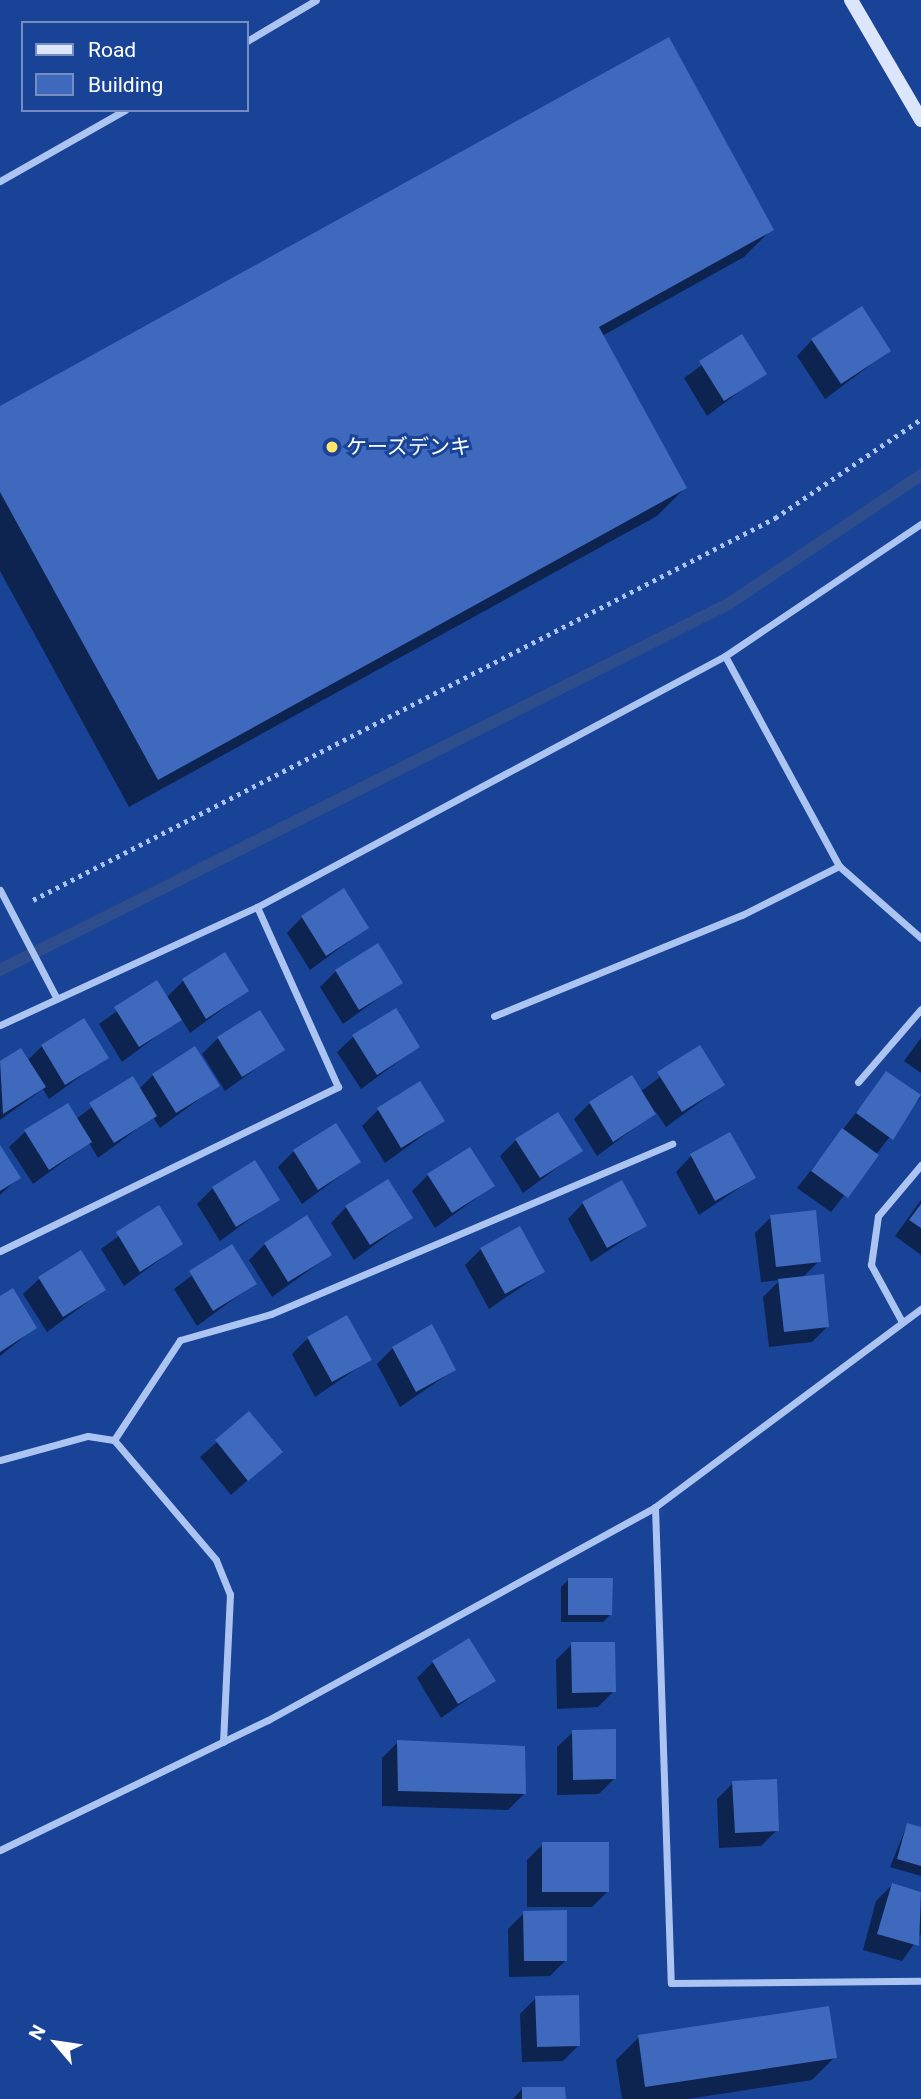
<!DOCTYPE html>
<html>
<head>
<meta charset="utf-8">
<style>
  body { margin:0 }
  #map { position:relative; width:921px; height:2099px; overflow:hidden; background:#194397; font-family:Roboto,"Noto Sans JP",sans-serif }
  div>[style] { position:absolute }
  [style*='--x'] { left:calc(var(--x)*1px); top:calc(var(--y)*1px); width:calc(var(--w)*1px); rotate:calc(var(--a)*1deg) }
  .shadow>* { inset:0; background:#0007 }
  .stream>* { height:12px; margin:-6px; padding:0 6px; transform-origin:6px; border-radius:6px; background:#2e4d8c }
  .building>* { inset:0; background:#3e69bc }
  .path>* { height:4.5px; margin-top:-2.25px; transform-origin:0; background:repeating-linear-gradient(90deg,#acc4f1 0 3.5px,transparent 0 8.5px) }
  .street>* { height:7px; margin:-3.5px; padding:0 3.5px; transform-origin:3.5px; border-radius:3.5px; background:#acc4f1 }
  .secondary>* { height:14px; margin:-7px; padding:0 7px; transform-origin:7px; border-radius:7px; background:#dbe5fb }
  .dots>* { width:19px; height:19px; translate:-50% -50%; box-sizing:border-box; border:4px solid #194397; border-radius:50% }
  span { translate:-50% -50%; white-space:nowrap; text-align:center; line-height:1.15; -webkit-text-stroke:6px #194397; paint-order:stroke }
  .poi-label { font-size:21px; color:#fff }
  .left { translate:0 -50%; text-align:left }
  .legend { position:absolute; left:21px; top:21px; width:228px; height:91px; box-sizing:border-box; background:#194397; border:2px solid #758ec1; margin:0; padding:9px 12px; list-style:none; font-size:21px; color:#fff }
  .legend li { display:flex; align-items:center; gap:14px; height:35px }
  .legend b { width:35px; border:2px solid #758ec1 }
  .north { position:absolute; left:21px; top:2008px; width:70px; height:70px; -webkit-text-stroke:5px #194397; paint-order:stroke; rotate:299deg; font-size:19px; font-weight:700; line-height:28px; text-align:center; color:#fff }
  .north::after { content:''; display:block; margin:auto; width:24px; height:32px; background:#fff; clip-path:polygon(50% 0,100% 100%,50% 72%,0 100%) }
</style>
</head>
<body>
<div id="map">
  <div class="shadow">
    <i style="clip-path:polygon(772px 229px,744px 257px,602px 336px,685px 488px,657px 516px,129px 807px,0 571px,0 408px)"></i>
    <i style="clip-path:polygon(742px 336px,764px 373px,707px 416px,684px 378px)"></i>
    <i style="clip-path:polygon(812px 340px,889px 351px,825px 399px,797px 356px)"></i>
    <i style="clip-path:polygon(302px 917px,367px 928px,310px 970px,287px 933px)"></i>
    <i style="clip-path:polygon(336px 971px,401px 982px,343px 1024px,320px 987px)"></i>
    <i style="clip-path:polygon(183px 981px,247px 991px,190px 1033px,181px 1018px,122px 1062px,99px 1024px,157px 983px,166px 998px)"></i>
    <i style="clip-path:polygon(353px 1037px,418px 1047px,361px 1089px,337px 1052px)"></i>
    <i style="clip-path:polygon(218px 1038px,283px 1049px,225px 1091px,202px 1054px)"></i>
    <i style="clip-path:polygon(921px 1038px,921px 1073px,904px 1061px)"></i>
    <i style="clip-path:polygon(42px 1046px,107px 1057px,49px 1099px,43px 1089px,0 1120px,0 1063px,21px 1050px,27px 1061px)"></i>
    <i style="clip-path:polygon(699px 1048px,723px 1085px,666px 1127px,656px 1112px,597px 1156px,574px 1119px,590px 1103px,640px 1092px)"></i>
    <i style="clip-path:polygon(887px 1073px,921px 1097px,831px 1212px,797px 1188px)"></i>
    <i style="clip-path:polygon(153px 1075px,217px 1086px,160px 1128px,153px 1117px,98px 1158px,89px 1143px,33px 1184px,9px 1147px,25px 1132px,76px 1119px,132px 1078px,139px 1089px)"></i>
    <i style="clip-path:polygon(378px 1110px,443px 1121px,385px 1163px,362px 1126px)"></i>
    <i style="clip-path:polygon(516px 1140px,580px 1151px,523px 1193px,500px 1156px)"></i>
    <i style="clip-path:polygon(0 1148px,18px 1178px,0 1195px)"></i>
    <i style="clip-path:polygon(294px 1151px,359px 1162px,302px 1204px,278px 1167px)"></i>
    <i style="clip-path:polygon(691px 1156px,754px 1178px,699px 1215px,676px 1172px)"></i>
    <i style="clip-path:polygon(428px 1175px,493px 1186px,435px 1228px,412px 1191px)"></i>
    <i style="clip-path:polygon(213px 1188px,277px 1199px,220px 1241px,197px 1204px)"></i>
    <i style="clip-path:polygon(921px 1200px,921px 1255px,895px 1236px)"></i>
    <i style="clip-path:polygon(583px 1203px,645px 1226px,591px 1262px,568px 1219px)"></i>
    <i style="clip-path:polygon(158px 1207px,181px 1244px,124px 1286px,101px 1249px)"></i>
    <i style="clip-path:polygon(346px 1207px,411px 1218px,354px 1260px,331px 1223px)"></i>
    <i style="clip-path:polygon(771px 1217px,819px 1261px,802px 1278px,828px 1326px,812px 1342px,769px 1347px,763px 1297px,780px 1280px,761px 1282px,755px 1233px)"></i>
    <i style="clip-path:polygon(265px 1244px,330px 1255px,272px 1297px,249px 1260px)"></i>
    <i style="clip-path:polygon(231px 1246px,254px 1284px,197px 1326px,174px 1289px)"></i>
    <i style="clip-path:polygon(481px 1249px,543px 1272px,489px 1309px,465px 1265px)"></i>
    <i style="clip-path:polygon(39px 1279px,104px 1290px,47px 1332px,23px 1294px)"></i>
    <i style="clip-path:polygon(0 1298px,35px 1328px,0 1356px)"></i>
    <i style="clip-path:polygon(308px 1338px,369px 1360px,315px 1397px,292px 1354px)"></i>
    <i style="clip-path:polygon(393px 1348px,454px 1370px,400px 1407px,377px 1364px)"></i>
    <i style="clip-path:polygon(249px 1414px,281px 1451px,231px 1495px,200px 1457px)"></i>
    <i style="clip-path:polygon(569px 1579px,611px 1614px,603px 1622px,561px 1622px,561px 1587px)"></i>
    <i style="clip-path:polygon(572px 1644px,614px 1691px,598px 1707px,557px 1709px,556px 1660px)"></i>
    <i style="clip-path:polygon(433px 1662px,493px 1681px,441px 1718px,417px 1678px)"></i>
    <i style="clip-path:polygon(573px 1732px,614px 1779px,599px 1794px,557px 1795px,557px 1747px)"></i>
    <i style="clip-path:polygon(398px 1742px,524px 1794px,508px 1810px,382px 1806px,382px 1758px)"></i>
    <i style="clip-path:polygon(733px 1783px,777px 1830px,761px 1846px,719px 1848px,717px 1799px)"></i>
    <i style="clip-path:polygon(907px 1825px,921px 1829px,921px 1876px,890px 1867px)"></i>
    <i style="clip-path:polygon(543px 1844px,608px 1891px,592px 1907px,527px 1907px,527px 1860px)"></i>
    <i style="clip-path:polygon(892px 1885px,921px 1893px,921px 1934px,902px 1961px,863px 1950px,876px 1901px)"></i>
    <i style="clip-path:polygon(524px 1913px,566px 1960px,550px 1976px,509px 1977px,508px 1929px)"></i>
    <i style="clip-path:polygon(536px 1998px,579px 2045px,563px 2061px,522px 2062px,520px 2014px)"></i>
    <i style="clip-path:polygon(639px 2037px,835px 2057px,812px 2080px,688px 2099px,622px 2099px,616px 2060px)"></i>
    <i style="clip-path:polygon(522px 2089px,564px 2099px,513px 2099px)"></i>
  </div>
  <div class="stream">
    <i style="--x:0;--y:970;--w:817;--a:-26.69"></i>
    <i style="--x:730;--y:603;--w:230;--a:-33.8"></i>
  </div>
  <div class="building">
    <i style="clip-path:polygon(669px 37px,774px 230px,599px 327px,687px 488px,158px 780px,0 492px,0 406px)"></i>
    <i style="clip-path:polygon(862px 306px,891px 351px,841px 384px,811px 339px)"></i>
    <i style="clip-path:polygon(742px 334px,767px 374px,724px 401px,699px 361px)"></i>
    <i style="clip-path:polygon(344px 888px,369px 928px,326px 956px,301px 916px)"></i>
    <i style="clip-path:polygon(378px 943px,403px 983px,359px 1010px,335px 970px)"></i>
    <i style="clip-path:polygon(225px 952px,249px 991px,206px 1019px,182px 979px)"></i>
    <i style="clip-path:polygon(157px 980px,182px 1020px,139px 1047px,114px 1007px)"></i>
    <i style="clip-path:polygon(396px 1008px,420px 1047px,377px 1075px,352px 1035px)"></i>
    <i style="clip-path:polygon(260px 1010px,285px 1050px,242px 1077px,217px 1037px)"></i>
    <i style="clip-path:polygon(84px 1018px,109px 1058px,65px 1085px,41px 1045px)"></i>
    <i style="clip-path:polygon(700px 1045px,725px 1085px,682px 1112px,657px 1072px)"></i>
    <i style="clip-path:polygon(195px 1046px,220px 1086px,176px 1113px,152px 1074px)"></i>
    <i style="clip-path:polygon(21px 1048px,46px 1087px,3px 1114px,0 1061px)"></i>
    <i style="clip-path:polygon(886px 1071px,921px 1095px,893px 1140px,856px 1113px)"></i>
    <i style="clip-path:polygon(632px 1075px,656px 1114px,613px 1142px,589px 1102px)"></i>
    <i style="clip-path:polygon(133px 1076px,157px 1116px,114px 1143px,89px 1103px)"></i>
    <i style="clip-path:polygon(420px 1081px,445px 1121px,401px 1148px,377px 1108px)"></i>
    <i style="clip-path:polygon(68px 1103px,92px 1142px,49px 1170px,24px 1130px)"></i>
    <i style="clip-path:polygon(558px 1112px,583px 1151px,540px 1178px,515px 1139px)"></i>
    <i style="clip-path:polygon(336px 1123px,361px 1162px,318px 1190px,293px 1150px)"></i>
    <i style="clip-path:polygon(842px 1128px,879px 1155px,848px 1198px,811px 1171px)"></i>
    <i style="clip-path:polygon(730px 1132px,756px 1178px,715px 1201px,690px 1154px)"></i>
    <i style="clip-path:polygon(0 1145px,21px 1178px,0 1191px)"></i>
    <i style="clip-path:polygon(470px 1147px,495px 1186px,452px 1213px,427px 1174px)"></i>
    <i style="clip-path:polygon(255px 1160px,280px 1200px,236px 1227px,212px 1187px)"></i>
    <i style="clip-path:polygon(388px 1179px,413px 1218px,370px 1245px,345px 1206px)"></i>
    <i style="clip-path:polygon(622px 1180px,647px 1226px,607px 1248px,582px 1202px)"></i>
    <i style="clip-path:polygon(921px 1204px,921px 1228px,909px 1220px)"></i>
    <i style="clip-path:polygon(159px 1205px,183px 1244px,140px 1272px,116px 1232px)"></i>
    <i style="clip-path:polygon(816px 1210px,821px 1262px,776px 1267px,770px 1215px)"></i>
    <i style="clip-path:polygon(307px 1215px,332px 1255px,288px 1282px,264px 1243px)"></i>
    <i style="clip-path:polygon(520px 1226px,545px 1272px,505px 1294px,480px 1248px)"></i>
    <i style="clip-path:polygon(232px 1244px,257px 1284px,213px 1311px,189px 1271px)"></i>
    <i style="clip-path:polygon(81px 1250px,106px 1290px,63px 1317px,38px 1277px)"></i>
    <i style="clip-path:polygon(824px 1274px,829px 1327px,784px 1332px,778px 1279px)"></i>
    <i style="clip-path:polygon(13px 1288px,37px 1328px,0 1352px,0 1296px)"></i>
    <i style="clip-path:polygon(347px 1315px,372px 1360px,332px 1382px,307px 1337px)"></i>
    <i style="clip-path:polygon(432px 1324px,456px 1370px,416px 1392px,392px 1347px)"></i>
    <i style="clip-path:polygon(249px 1411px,283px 1452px,248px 1481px,215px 1440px)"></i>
    <i style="clip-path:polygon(568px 1578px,613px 1578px,612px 1615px,568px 1615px)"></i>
    <i style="clip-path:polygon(469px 1638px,496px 1681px,458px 1704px,432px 1661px)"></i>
    <i style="clip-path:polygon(571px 1642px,615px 1642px,616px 1692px,572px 1693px)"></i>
    <i style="clip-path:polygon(616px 1729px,616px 1779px,573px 1780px,572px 1730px)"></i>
    <i style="clip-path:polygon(397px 1740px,525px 1746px,526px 1794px,398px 1791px)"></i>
    <i style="clip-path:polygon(777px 1779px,779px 1831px,735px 1833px,732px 1781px)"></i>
    <i style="clip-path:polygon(907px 1823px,921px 1827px,921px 1866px,897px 1859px)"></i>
    <i style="clip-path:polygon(542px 1842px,609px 1842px,609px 1892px,542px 1892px)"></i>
    <i style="clip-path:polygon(892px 1883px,921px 1892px,919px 1946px,877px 1934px)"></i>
    <i style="clip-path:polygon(567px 1910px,567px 1961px,524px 1961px,523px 1911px)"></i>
    <i style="clip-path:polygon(579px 1995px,580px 2046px,537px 2047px,535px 1996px)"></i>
    <i style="clip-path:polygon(829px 2006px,837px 2058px,645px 2087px,638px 2035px)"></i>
    <i style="clip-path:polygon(522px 2087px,565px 2087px,566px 2099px,522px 2099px)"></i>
  </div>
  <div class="path">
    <i style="--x:33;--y:900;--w:835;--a:-27.24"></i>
    <i style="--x:775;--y:518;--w:176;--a:-34.1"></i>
  </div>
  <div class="street">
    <i style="--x:247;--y:41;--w:80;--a:-30.7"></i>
    <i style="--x:0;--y:181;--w:144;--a:-29.6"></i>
    <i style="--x:725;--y:656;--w:239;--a:61.5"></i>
    <i style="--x:839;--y:866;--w:109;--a:41.3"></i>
    <i style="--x:0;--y:890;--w:119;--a:62.4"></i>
    <i style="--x:494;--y:1016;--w:268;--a:-22.2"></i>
    <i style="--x:742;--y:915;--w:109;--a:-26.8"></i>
    <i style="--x:0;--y:1025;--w:283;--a:-24.7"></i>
    <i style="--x:257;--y:907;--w:531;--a:-28.21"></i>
    <i style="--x:725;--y:656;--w:236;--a:-34"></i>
    <i style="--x:858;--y:1082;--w:96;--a:-49.2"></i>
    <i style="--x:0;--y:1251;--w:376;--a:-25.9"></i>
    <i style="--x:338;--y:1087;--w:197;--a:-114.2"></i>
    <i style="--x:901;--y:1320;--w:63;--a:-118.6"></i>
    <i style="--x:871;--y:1265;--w:49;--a:-81.9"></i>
    <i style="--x:878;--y:1216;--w:67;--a:-49.9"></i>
    <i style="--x:114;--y:1440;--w:157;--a:49.6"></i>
    <i style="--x:216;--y:1560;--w:37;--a:68"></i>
    <i style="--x:230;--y:1594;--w:148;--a:92.7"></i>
    <i style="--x:0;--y:1460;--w:91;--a:-15.3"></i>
    <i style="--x:88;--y:1436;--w:26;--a:9"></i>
    <i style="--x:114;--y:1440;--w:120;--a:-56.6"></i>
    <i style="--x:180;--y:1340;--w:95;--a:-15.9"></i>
    <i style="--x:271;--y:1314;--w:436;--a:-23"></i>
    <i style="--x:655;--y:1507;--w:476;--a:88.1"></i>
    <i style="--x:671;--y:1983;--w:250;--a:-0.5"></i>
    <i style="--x:0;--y:1850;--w:298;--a:-25.9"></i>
    <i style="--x:268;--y:1720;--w:442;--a:-28.8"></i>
    <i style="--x:655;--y:1507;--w:332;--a:-36.7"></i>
  </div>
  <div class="secondary">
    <i style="--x:851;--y:0;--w:139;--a:59.7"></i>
  </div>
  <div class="dots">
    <i style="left:332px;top:447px;background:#ffe46c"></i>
  </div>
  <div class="poi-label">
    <span class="left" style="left:346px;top:447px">ケーズデンキ</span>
  </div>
  <ul class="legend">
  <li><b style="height:9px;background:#dbe5fb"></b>Road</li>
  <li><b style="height:19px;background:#3e69bc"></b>Building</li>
  </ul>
  <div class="north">N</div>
</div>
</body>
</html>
